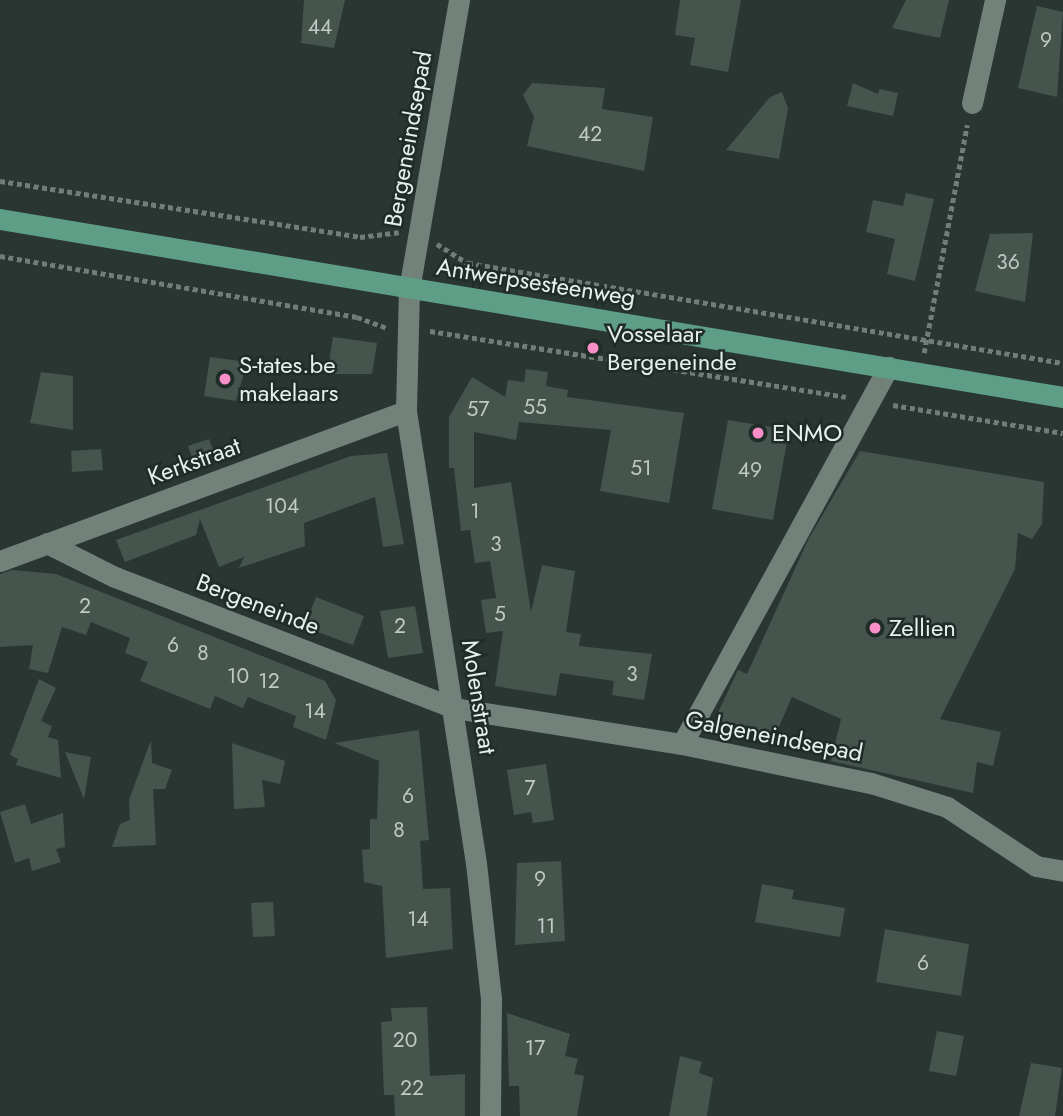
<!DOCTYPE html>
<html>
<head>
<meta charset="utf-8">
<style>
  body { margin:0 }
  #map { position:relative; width:1063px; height:1116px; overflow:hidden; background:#293631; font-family:Jost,sans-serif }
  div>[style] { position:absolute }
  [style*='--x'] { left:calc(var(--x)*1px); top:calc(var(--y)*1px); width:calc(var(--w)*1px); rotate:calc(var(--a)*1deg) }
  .building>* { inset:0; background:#46544e }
  .path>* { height:4.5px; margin-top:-2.25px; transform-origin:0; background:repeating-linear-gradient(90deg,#727d79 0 5px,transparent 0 8.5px) }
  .minor>* { height:21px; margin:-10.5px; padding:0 10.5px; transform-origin:10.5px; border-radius:10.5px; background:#72817a }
  .major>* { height:21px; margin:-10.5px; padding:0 10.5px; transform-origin:10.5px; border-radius:10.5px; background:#5e9e87 }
  .dots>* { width:19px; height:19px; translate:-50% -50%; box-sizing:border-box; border:4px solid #1f2c27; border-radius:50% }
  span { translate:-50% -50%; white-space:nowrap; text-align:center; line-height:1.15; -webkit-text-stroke:5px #1f2c27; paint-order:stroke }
  .number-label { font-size:21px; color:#c0c9c4 }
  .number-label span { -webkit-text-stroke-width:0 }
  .street-label { font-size:24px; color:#e8f0ec }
  .poi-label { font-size:24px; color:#e8f0ec }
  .left { translate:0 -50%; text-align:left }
</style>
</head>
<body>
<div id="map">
  <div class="building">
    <i style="clip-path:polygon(304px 0,345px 0,334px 48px,301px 43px)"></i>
    <i style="clip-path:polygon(680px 0,741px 0,728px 72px,690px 65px,695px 38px,675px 35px)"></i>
    <i style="clip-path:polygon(906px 0,949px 0,940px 38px,892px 28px)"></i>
    <i style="clip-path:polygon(1037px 6px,1063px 12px,1057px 97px,1018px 88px)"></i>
    <i style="clip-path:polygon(532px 83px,605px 88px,602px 109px,653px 117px,644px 171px,527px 146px,534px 117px,523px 95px)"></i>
    <i style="clip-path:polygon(853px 83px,878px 94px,879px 89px,898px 93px,893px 116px,847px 106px)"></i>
    <i style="clip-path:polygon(782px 92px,788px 108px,779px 159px,726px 150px,770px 97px)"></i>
    <i style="clip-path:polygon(906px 193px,934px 199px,915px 281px,887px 274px,895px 239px,866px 232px,873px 200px,903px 206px)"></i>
    <i style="clip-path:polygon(1033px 233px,1025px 302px,975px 291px,990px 234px)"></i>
    <i style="clip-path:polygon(333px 337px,377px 343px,372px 374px,327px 374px)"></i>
    <i style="clip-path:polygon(210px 357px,247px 362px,236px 401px,204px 396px)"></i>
    <i style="clip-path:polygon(526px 369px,548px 372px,546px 386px,568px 390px,567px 397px,684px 413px,669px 503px,600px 491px,611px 430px,519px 422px,516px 440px,474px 432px,474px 488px,511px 482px,531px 612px,542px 565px,575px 571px,566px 632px,581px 634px,579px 646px,652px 654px,644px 700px,612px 695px,614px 681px,560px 673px,556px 696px,495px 686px,503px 631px,486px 633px,481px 600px,496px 598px,490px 561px,475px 563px,470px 530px,461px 531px,454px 468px,449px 468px,449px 417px,472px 377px,505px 397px,508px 380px,524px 382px)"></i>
    <i style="clip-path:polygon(41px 372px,73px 376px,73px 430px,30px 423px)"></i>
    <i style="clip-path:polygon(728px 420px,789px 430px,773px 520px,712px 509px)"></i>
    <i style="clip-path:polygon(209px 439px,216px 457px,195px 465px,188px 446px)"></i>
    <i style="clip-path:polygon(101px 449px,103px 470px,72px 472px,71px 451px)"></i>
    <i style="clip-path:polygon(860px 451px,1044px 482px,1042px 524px,1032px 539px,1018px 533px,1015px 569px,940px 719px,1001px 732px,993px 766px,977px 762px,973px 793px,831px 761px,841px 719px,792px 697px,771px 745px,715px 719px,738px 670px,747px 674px,809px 538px)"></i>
    <i style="clip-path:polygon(387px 453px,404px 544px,383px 547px,375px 497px,304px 523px,305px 546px,239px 568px,244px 557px,219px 567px,200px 519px,196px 535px,125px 562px,116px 540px,351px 456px)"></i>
    <i style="clip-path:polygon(12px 570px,56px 574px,325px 681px,336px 700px,326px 740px,293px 727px,296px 716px,248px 697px,243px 708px,215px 696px,210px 709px,140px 681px,148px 662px,125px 653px,130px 638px,91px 622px,86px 635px,62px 627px,48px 673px,29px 669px,33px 645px,0 647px,0 574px)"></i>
    <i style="clip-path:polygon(316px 597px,364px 616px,353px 645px,304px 627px)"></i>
    <i style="clip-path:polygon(415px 606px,423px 653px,388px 658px,380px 611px)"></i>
    <i style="clip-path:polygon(39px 679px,56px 688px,41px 721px,52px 726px,48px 737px,58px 740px,61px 778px,16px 765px,18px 759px,10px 755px)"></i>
    <i style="clip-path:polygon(419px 730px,429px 840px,420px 841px,423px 889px,450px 888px,453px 949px,386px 958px,382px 886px,364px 882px,362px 850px,370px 849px,370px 819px,377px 819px,379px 761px,334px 743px)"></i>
    <i style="clip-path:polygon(151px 740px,152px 763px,172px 770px,165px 789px,153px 789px,156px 845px,112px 847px,120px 824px,130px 820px,129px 800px)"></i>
    <i style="clip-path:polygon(232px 743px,285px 761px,280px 784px,262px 780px,265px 807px,234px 809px)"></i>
    <i style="clip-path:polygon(65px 752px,91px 757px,84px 799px)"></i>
    <i style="clip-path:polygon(546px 764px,554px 820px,533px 823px,531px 812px,514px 815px,507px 770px)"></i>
    <i style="clip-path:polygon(25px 804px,31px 824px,63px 813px,65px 847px,56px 849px,61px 862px,32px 871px,29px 858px,15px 863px,0 812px)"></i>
    <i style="clip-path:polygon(561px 861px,565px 941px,515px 945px,517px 863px)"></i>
    <i style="clip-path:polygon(762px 884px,794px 890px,792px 899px,845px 908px,840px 937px,755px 922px)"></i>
    <i style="clip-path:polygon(273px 902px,275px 936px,253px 937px,251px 903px)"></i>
    <i style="clip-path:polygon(885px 929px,969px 944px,961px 996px,876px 982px)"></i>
    <i style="clip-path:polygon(427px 1007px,430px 1076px,465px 1074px,465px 1116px,395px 1116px,394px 1095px,384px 1095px,381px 1022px,392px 1021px,391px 1008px)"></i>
    <i style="clip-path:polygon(507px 1013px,570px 1034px,565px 1056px,578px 1059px,574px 1074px,584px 1076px,577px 1116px,520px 1116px,519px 1086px,509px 1086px)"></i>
    <i style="clip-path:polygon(937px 1031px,964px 1036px,956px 1076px,929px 1071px)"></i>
    <i style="clip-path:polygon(680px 1056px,702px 1062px,699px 1073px,713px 1078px,707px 1116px,669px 1116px)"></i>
    <i style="clip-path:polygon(1031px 1063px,1062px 1068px,1055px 1116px,1019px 1116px)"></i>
  </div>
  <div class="path">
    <i style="--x:0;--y:181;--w:364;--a:8.8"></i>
    <i style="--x:360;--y:237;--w:39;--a:-7"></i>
    <i style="--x:437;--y:244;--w:36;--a:32"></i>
    <i style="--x:468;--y:263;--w:603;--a:9.54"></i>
    <i style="--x:0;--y:256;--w:362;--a:9.7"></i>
    <i style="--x:357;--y:317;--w:33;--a:20"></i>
    <i style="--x:430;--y:331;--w:421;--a:9"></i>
    <i style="--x:924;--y:353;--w:232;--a:-79.3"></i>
    <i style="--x:893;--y:405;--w:172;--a:9.4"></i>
  </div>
  <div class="minor">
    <i style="--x:459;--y:0;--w:292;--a:99.8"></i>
    <i style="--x:409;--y:288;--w:123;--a:91.4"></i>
    <i style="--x:406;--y:411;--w:457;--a:81.2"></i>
    <i style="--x:476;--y:863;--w:137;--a:83.7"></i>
    <i style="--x:491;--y:999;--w:117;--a:90.5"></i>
    <i style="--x:972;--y:103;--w:106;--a:-77.4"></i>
    <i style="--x:47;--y:543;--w:76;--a:26.6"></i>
    <i style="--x:115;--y:577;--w:363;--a:21.1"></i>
    <i style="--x:454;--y:708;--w:231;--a:9"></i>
    <i style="--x:682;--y:744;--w:193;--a:11.7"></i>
    <i style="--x:871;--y:783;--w:80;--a:17.5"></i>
    <i style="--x:947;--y:807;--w:107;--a:33.5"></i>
    <i style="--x:1036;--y:866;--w:27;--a:10"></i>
    <i style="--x:0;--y:561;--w:433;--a:-20.3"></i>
    <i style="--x:682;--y:744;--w:430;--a:-61.3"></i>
  </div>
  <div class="major">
    <i style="--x:0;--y:219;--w:1078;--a:9.51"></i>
  </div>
  <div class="dots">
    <i style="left:593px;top:348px;background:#f98fc9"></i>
    <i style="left:225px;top:379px;background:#f98fc9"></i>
    <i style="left:758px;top:433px;background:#f98fc9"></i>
    <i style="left:875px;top:628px;background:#f98fc9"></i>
  </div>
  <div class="number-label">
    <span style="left:320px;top:27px">44</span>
    <span style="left:1046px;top:40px">9</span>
    <span style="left:590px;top:134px">42</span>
    <span style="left:1008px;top:262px">36</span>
    <span style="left:535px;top:407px">55</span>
    <span style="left:478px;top:409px">57</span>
    <span style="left:641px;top:468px">51</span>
    <span style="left:750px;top:470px">49</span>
    <span style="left:282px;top:506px">104</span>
    <span style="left:475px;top:511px">1</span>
    <span style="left:496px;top:544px">3</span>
    <span style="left:85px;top:606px">2</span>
    <span style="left:500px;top:614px">5</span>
    <span style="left:400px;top:626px">2</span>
    <span style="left:173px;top:645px">6</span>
    <span style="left:203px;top:653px">8</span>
    <span style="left:632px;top:674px">3</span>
    <span style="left:238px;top:676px">10</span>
    <span style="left:269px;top:681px">12</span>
    <span style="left:315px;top:711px">14</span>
    <span style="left:530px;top:788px">7</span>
    <span style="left:408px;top:796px">6</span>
    <span style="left:399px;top:830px">8</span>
    <span style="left:540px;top:879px">9</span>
    <span style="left:418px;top:919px">14</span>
    <span style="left:546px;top:926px">11</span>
    <span style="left:923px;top:963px">6</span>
    <span style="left:405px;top:1040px">20</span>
    <span style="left:535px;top:1048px">17</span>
    <span style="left:412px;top:1088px">22</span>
  </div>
  <div class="street-label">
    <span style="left:408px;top:139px;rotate:-80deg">Bergeneindsepad</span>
    <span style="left:536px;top:282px;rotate:9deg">Antwerpsesteenweg</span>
    <span style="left:194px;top:461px;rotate:-20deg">Kerkstraat</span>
    <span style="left:258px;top:604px;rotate:21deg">Bergeneinde</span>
    <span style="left:479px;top:697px;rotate:81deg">Molenstraat</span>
    <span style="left:774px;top:736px;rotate:11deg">Galgeneindsepad</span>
  </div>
  <div class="poi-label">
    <span class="left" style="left:607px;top:348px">Vosselaar<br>Bergeneinde</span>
    <span class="left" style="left:239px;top:379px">S-tates.be<br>makelaars</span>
    <span class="left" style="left:772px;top:433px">ENMO</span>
    <span class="left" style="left:889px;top:628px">Zellien</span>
  </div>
</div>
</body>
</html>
